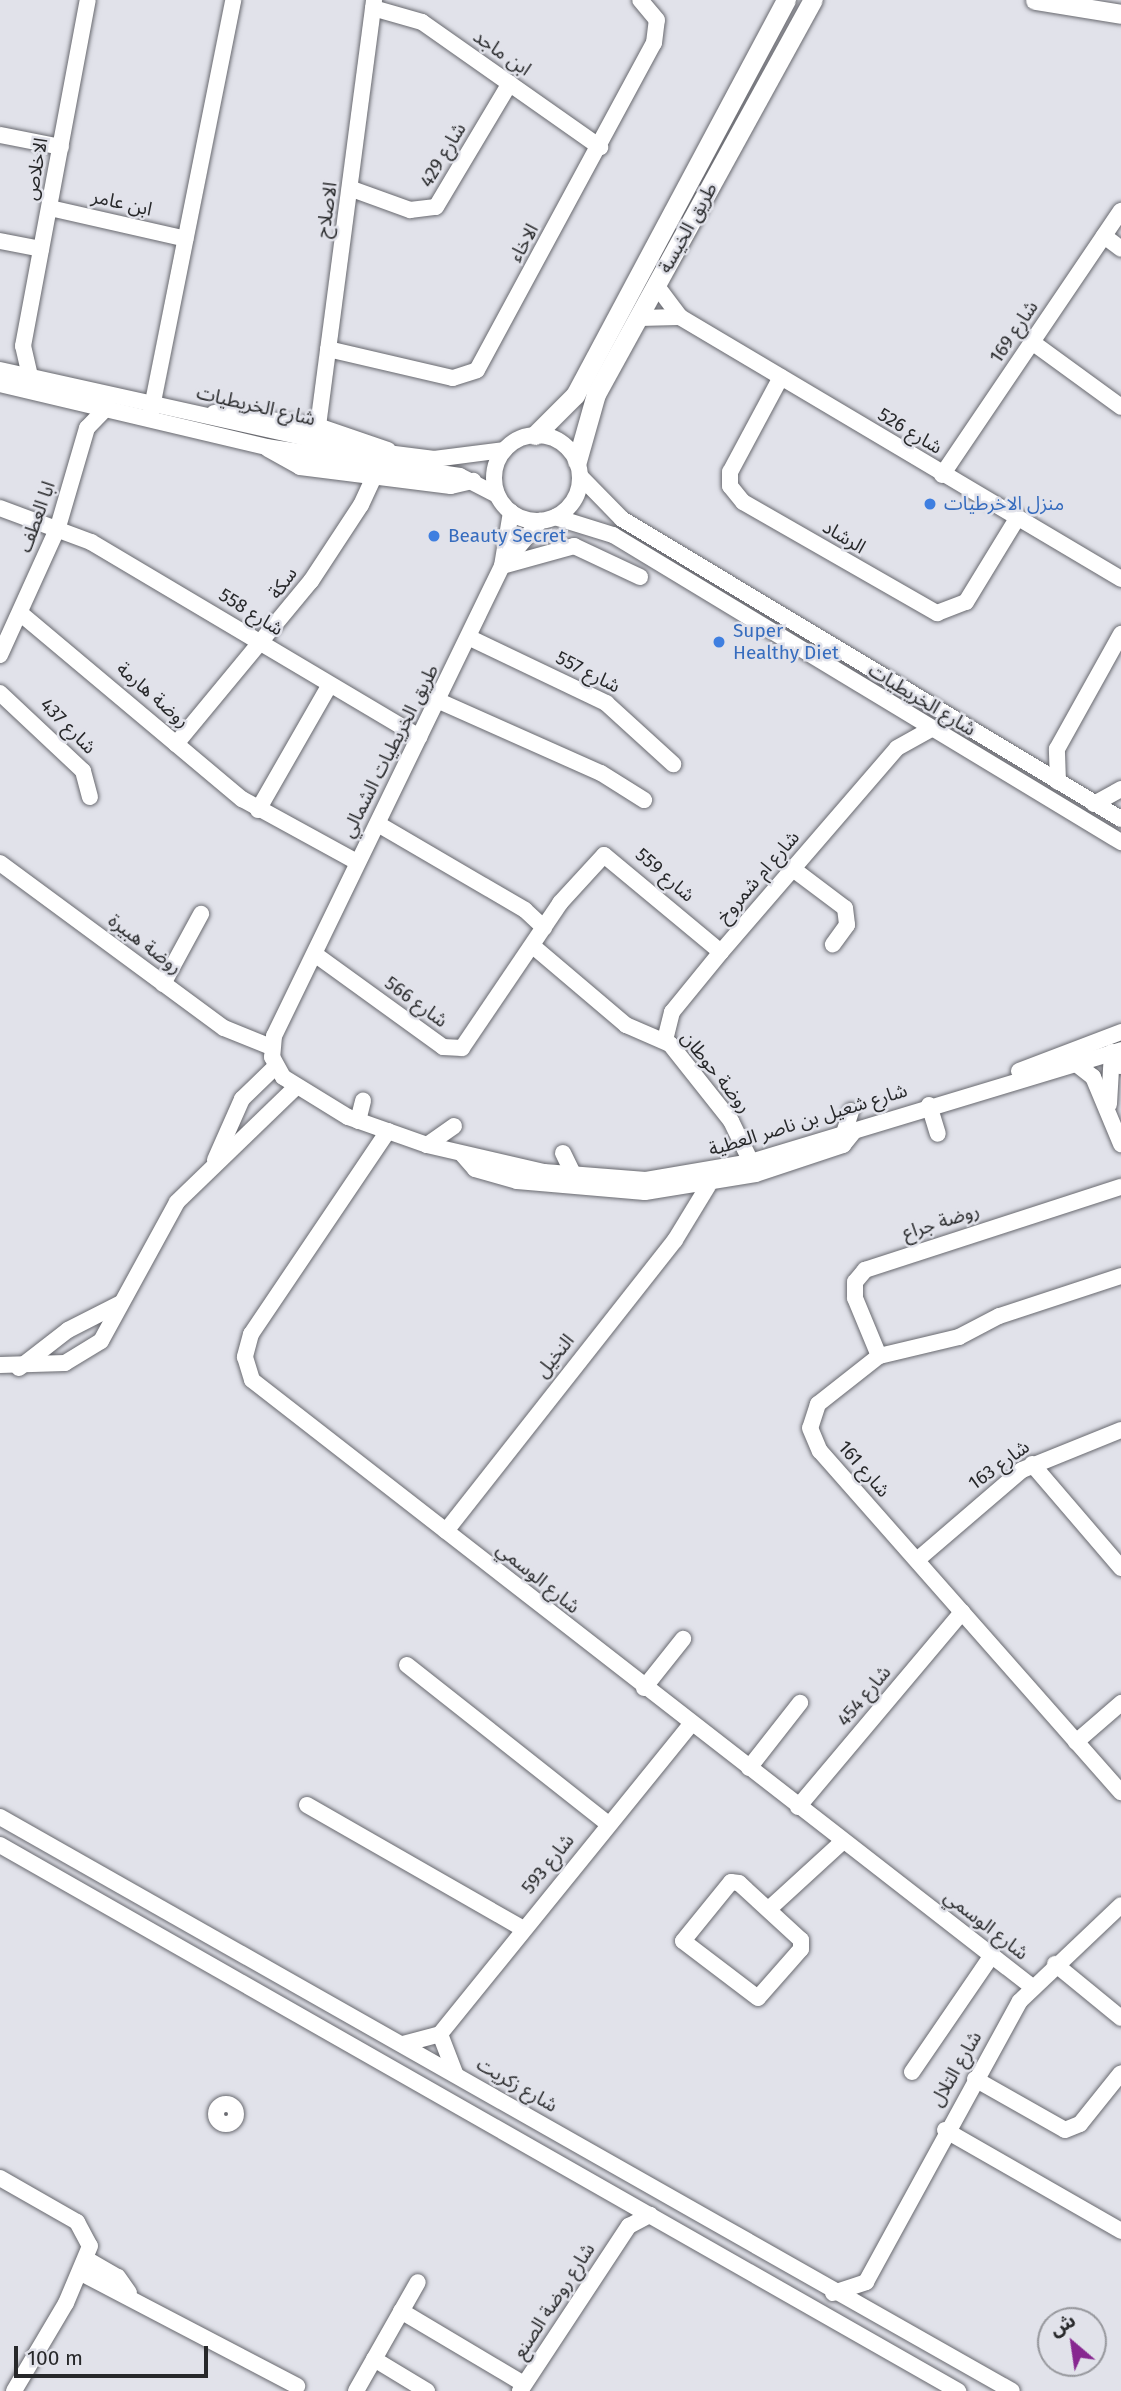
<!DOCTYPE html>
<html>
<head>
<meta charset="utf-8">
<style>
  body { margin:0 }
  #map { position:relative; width:1121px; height:2391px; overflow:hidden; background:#e1e2ea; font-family:"Fira Sans","Noto Sans Arabic",sans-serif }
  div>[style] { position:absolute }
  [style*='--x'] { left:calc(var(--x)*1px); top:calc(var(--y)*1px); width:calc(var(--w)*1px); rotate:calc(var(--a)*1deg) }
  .roads { filter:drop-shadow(0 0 2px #68696f) drop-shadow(0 0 2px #68696f) }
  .minor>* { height:16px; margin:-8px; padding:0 8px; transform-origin:8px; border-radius:8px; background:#fff }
  .minor>.ring { margin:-8px; padding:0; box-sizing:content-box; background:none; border:16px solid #fff; border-radius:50% }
  .major>* { height:19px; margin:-9.5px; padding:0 9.5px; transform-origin:9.5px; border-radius:9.5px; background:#fff }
  .dots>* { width:19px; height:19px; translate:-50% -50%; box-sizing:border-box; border:4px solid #e1e2ea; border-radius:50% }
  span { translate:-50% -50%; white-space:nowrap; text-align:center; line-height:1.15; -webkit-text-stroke:5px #e1e2ea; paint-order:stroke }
  .street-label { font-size:19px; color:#27282a }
  .shop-label { font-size:19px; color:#366cbe }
  .left { translate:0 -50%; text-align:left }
  .north { position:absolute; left:1037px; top:2307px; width:70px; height:70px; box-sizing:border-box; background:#e1e2ea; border:2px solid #97989d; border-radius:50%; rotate:331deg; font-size:19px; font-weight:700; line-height:28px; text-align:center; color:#27282a }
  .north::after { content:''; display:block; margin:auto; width:24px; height:32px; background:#872790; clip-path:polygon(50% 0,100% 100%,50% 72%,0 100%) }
  .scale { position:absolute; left:14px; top:2346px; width:194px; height:32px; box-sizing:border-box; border:4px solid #27282a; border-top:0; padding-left:9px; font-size:21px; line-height:24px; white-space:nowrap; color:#27282a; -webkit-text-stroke:5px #e1e2ea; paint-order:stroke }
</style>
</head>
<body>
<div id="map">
  <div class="roads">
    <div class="minor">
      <i style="--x:373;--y:8;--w:51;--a:15.9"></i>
      <i style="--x:422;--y:22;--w:218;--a:35.1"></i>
      <i style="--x:0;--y:135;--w:62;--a:11.1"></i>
      <i style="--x:352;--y:189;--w:62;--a:19.9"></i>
      <i style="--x:410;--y:210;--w:26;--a:-7"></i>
      <i style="--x:436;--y:207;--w:144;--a:-59.2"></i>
      <i style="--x:50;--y:208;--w:139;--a:12.8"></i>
      <i style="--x:1104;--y:236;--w:21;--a:37"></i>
      <i style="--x:0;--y:241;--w:42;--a:11"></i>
      <i style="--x:656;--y:285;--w:40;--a:53"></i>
      <i style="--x:680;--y:317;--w:513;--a:30.71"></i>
      <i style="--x:638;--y:318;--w:42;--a:-1.4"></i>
      <i style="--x:1032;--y:342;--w:110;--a:36.1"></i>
      <i style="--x:328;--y:349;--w:128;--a:13.1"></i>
      <i style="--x:453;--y:378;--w:25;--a:-18"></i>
      <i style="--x:477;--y:370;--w:372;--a:-61.6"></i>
      <i style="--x:654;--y:43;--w:23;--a:-83"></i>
      <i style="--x:657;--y:20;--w:26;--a:-130"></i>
      <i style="--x:0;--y:370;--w:364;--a:12.5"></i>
      <i style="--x:355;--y:449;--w:80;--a:7.2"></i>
      <i style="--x:434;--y:459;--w:71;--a:-7.3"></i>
      <i style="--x:30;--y:376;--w:31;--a:-103"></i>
      <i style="--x:23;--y:346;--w:352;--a:-79.4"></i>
      <i style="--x:781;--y:377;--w:108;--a:118.2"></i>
      <i style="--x:730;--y:472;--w:14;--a:90"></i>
      <i style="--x:730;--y:486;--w:21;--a:51"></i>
      <i style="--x:743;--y:502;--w:224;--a:29.8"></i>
      <i style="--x:937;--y:613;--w:31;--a:-21"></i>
      <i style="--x:966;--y:602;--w:96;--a:-58.6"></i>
      <i style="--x:0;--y:384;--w:273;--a:13.3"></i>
      <i style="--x:266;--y:447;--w:196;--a:8.5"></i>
      <i style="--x:460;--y:476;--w:42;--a:27.2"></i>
      <i style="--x:151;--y:412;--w:420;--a:-78.7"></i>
      <i style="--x:214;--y:413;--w:105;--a:7.1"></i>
      <i style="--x:318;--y:426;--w:74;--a:18.9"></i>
      <i style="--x:318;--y:426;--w:430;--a:-82.5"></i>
      <i class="ring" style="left:494px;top:435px;width:70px;height:70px"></i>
      <i style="--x:268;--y:449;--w:37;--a:29"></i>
      <i style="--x:300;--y:467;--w:152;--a:7.2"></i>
      <i style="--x:451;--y:486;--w:23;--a:-13"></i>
      <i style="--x:942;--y:475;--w:319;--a:-55.9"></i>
      <i style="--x:580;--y:476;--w:60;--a:45.7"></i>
      <i style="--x:622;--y:519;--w:582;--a:31.01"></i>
      <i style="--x:0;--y:508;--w:97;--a:20.5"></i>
      <i style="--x:91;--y:542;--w:382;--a:30.7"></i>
      <i style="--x:511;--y:512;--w:55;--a:99.5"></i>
      <i style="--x:502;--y:566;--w:522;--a:115.88"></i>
      <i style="--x:274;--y:1036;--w:21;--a:95"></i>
      <i style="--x:272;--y:1057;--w:23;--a:61"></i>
      <i style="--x:283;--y:1077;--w:76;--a:31.6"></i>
      <i style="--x:348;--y:1117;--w:84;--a:19.5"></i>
      <i style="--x:427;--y:1145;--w:120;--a:13"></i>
      <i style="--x:544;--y:1172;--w:102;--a:4.5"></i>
      <i style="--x:646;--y:1180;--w:107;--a:-9.7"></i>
      <i style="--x:751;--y:1162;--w:387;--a:-16.8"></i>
      <i style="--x:555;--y:517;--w:61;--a:17.2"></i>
      <i style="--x:613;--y:535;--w:594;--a:31.15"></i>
      <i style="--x:508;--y:559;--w:50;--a:-49.9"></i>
      <i style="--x:502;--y:566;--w:75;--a:-15.5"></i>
      <i style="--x:574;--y:546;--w:73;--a:25.2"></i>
      <i style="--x:20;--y:613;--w:290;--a:40"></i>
      <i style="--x:242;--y:799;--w:131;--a:28.7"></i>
      <i style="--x:470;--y:638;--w:151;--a:25.5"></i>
      <i style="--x:606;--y:703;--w:91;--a:42.3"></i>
      <i style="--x:0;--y:655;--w:141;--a:-65.6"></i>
      <i style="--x:58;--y:527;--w:103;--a:-73.7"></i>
      <i style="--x:87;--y:428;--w:28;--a:-46"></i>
      <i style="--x:0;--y:693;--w:114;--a:43.2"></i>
      <i style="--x:83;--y:771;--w:27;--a:75"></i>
      <i style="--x:439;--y:701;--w:177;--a:24"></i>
      <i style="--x:601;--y:773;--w:51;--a:32.1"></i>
      <i style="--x:176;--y:744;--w:212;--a:-50.4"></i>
      <i style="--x:311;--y:581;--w:91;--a:-56.7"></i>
      <i style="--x:361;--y:505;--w:43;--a:-65.2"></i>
      <i style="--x:1058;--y:782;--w:33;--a:-92"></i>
      <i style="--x:1057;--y:749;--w:132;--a:-60.9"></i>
      <i style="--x:1094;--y:804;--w:31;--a:-29"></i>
      <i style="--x:258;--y:810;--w:143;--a:-60.2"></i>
      <i style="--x:378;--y:824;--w:170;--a:30.3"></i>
      <i style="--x:525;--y:910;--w:26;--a:43"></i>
      <i style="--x:0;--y:863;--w:278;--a:36.4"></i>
      <i style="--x:224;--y:1028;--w:51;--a:22"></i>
      <i style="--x:793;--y:869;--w:65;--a:36.9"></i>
      <i style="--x:845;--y:908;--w:17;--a:83"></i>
      <i style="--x:847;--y:925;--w:24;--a:126"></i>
      <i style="--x:534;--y:947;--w:121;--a:40.3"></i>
      <i style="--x:626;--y:1025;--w:48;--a:23.4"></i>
      <i style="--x:670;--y:1044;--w:98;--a:51.6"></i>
      <i style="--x:731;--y:1121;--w:46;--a:64"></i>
      <i style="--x:316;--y:955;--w:157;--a:35.9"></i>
      <i style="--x:443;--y:1047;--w:19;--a:3"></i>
      <i style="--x:462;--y:1048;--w:175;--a:-55.9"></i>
      <i style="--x:560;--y:903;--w:65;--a:-47.5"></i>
      <i style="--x:604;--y:855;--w:152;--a:39.7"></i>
      <i style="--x:163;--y:984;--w:80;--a:-61.5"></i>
      <i style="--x:665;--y:1040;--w:29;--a:-76"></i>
      <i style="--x:672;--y:1012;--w:77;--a:-50.8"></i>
      <i style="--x:721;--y:952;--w:269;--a:-49.2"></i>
      <i style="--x:897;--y:748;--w:37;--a:-29"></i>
      <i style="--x:1075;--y:1063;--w:23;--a:38"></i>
      <i style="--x:1093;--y:1077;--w:73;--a:67.3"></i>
      <i style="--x:1120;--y:1066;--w:1;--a:-45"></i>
      <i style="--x:1019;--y:1071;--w:109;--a:-20.9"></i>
      <i style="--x:1109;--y:1104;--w:52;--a:-86.7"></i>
      <i style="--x:929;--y:1105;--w:30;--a:73"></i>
      <i style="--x:358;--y:1121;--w:21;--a:-76"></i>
      <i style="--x:388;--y:1131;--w:245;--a:124"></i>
      <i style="--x:251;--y:1334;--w:24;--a:105"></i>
      <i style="--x:245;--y:1357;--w:24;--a:73"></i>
      <i style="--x:252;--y:1380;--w:987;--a:37.88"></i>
      <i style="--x:844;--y:1133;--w:23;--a:-72"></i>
      <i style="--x:427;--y:1145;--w:33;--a:-35"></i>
      <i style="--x:563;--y:1153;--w:25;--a:64"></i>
      <i style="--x:462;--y:1154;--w:20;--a:49"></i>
      <i style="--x:475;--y:1169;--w:44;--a:15.9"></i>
      <i style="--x:517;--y:1181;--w:128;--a:4.9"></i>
      <i style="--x:645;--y:1192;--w:112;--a:-9.2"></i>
      <i style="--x:756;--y:1174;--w:92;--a:-18.4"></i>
      <i style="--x:843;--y:1145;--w:19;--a:-51"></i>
      <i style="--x:215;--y:1160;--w:67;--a:-66.1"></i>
      <i style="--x:242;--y:1099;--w:46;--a:-44.1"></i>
      <i style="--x:1121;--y:1276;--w:128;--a:161.8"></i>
      <i style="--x:999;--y:1316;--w:45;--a:152.3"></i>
      <i style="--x:959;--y:1337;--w:82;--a:166.6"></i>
      <i style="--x:879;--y:1356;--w:78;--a:141.8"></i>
      <i style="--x:818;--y:1404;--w:25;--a:108"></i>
      <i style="--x:810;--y:1428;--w:25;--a:67"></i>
      <i style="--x:820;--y:1451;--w:455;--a:48.6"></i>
      <i style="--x:879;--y:1356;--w:63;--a:-112.5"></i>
      <i style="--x:855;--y:1298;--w:16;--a:-90"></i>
      <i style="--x:855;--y:1282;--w:16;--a:-50"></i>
      <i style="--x:865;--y:1270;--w:269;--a:-18"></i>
      <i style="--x:0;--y:1365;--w:65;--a:-1.8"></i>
      <i style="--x:65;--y:1363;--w:42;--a:-31.4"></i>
      <i style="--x:101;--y:1341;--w:158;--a:-61.3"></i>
      <i style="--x:177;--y:1202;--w:165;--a:-44"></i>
      <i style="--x:19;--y:1368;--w:62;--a:-37.8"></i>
      <i style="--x:68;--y:1330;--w:57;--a:-27"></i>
      <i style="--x:1032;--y:1464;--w:137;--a:49.4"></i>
      <i style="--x:446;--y:1531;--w:370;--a:-51.8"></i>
      <i style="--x:675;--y:1240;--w:63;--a:-58.6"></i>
      <i style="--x:917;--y:1560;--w:138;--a:-40.6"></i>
      <i style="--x:1022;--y:1470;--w:107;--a:-22"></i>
      <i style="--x:407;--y:1665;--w:256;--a:38.3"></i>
      <i style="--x:644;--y:1688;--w:63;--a:-51.5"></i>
      <i style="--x:1076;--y:1742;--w:60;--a:-40.9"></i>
      <i style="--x:749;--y:1768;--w:83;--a:-51.9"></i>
      <i style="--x:307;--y:1805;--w:248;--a:29.8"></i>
      <i style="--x:798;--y:1807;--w:255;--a:-49.9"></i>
      <i style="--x:0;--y:1817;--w:1163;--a:29.56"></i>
      <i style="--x:0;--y:1845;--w:1103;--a:29.68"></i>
      <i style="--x:731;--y:1882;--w:8;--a:7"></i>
      <i style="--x:739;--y:1883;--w:84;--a:42.6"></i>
      <i style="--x:801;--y:1940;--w:9;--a:90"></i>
      <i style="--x:801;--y:1949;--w:65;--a:131.3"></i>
      <i style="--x:758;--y:1998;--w:94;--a:-142.8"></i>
      <i style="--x:683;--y:1941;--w:76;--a:-50.9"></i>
      <i style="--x:770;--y:1908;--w:98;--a:-42.5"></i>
      <i style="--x:1055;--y:1964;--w:85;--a:39.3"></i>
      <i style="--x:440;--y:2034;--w:42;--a:69"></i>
      <i style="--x:403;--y:2044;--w:38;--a:-15"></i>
      <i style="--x:440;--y:2034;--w:399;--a:-51"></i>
      <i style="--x:912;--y:2072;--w:142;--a:-55.6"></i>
      <i style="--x:975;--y:2079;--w:103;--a:29.5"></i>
      <i style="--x:1065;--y:2130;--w:16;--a:-22"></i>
      <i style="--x:1080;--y:2124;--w:65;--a:-51.2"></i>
      <i class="ring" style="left:216px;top:2104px;width:4px;height:4px"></i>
      <i style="--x:945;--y:2130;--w:203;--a:29.8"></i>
      <i style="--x:0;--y:2178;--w:89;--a:29.7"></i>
      <i style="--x:77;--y:2222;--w:27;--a:62"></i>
      <i style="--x:90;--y:2246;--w:62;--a:112.8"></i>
      <i style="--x:66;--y:2303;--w:102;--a:120.6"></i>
      <i style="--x:88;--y:2260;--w:34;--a:30"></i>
      <i style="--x:118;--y:2277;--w:19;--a:55"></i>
      <i style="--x:81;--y:2273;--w:244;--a:27.6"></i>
      <i style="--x:833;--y:2293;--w:35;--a:-18"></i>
      <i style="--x:866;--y:2282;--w:320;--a:-61.3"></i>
      <i style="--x:1020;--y:2001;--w:139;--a:-43.5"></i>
      <i style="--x:401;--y:2311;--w:143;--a:30.7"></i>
      <i style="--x:374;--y:2359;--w:62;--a:31.1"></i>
      <i style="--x:356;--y:2391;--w:125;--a:-60.4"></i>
      <i style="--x:520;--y:2391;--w:198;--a:-56.6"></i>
      <i style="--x:629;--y:2226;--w:24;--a:-28"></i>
    </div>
    <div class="major">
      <i style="--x:1035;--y:0;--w:87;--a:9.2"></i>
      <i style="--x:535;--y:435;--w:57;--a:-45"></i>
      <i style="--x:575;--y:395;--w:448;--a:-61.9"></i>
      <i style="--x:577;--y:461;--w:70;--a:-74.2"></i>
      <i style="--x:596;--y:394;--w:450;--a:-61.2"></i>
    </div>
  </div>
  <div class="dots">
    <i style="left:930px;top:504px;background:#3f7fe0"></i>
    <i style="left:434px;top:536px;background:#3f7fe0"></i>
    <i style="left:719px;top:642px;background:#3f7fe0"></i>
  </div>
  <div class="street-label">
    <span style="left:502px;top:53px;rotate:35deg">ابن ماجد</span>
    <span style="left:443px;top:155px;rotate:-59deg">شارع 429</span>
    <span style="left:36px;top:169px;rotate:-80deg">الاخلاص</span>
    <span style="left:122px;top:203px;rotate:13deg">ابن عامر</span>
    <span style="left:327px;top:210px;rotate:-82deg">الاصلاح</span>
    <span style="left:688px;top:228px;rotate:-61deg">طريق الخيسة</span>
    <span style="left:524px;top:243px;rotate:-61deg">الاخاء</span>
    <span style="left:1014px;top:332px;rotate:-56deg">شارع 169</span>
    <span style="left:256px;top:406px;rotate:13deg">شارع الخريطيات</span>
    <span style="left:910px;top:431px;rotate:31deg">شارع 526</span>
    <span style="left:37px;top:517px;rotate:-70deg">ابا العطف</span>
    <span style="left:844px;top:537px;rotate:31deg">الرشاد</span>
    <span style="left:283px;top:583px;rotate:-54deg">سكة</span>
    <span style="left:251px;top:612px;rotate:32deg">شارع 558</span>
    <span style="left:588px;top:672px;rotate:27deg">شارع 557</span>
    <span style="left:153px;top:695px;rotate:41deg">روضة هارمة</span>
    <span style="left:922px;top:700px;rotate:31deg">شارع الخريطيات</span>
    <span style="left:68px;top:726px;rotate:45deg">شارع 437</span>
    <span style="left:390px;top:751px;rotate:-63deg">طريق الخريطيات الشمالي</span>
    <span style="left:665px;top:875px;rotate:41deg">شارع 559</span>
    <span style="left:758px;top:877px;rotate:-49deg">شارع ام شمروخ</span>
    <span style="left:145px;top:944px;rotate:37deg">روضة هبيرة</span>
    <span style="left:416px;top:1002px;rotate:36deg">شارع 566</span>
    <span style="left:716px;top:1072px;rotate:51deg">روضة حوطان</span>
    <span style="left:808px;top:1120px;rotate:-17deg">شارع شعيل بن ناصر العطية</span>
    <span style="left:941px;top:1222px;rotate:-18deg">روضة جراع</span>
    <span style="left:555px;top:1356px;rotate:-51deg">النخيل</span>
    <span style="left:999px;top:1465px;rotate:-36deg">شارع 163</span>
    <span style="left:864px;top:1469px;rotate:49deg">شارع 161</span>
    <span style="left:538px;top:1578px;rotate:39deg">شارع الوسمي</span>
    <span style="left:864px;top:1696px;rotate:-50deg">شارع 454</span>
    <span style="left:548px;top:1864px;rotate:-51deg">شارع 593</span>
    <span style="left:986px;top:1925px;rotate:38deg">شارع الوسمي</span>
    <span style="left:956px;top:2069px;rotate:-60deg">شارع التلال</span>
    <span style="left:517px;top:2085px;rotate:30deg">شارع زكريت</span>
    <span style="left:554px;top:2301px;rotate:-57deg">شارع روضة الصنع</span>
  </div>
  <div class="shop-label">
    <span class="left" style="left:944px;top:504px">منزل الاخرطيات</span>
    <span class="left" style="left:448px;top:536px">Beauty Secret</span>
    <span class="left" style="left:733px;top:642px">Super<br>Healthy Diet</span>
  </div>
  <div class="north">ش</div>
  <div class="scale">100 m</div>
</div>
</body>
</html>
